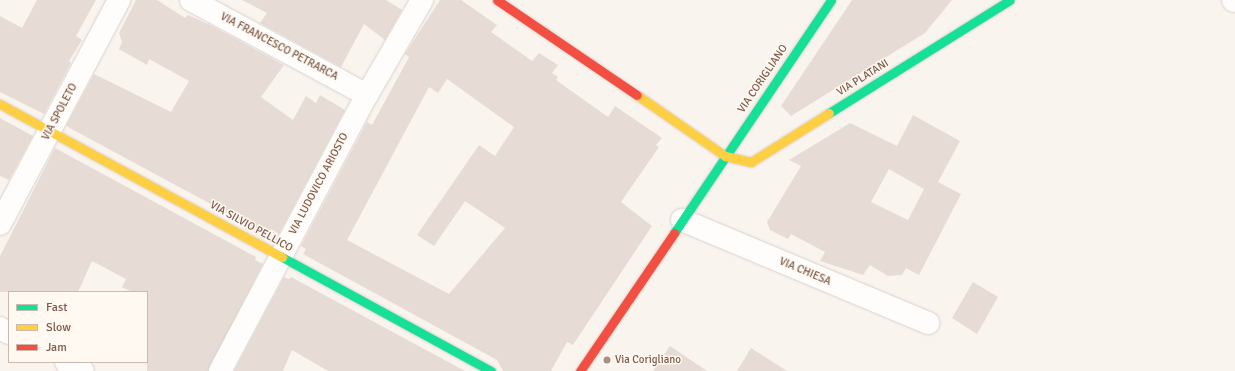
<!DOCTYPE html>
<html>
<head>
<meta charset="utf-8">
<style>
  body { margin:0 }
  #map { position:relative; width:1235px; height:371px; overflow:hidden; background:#faf4ee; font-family:Signika,sans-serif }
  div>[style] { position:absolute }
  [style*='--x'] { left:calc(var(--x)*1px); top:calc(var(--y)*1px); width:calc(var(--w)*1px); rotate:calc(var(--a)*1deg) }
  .building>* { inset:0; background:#e6dcd5 }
  .roads { filter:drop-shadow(0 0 1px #d9d1cc) drop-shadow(0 0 1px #d9d1cc) }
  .street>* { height:22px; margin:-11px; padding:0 11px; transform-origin:11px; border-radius:11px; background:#fefdfc }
  .fast>* { height:9px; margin:-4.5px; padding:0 4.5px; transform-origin:4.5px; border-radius:4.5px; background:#16e098 }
  .slow>* { height:9px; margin:-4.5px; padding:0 4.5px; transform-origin:4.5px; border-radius:4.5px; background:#ffcf43 }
  .jam>* { height:9px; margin:-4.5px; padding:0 4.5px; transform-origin:4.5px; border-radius:4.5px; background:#f24e42 }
  .dots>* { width:11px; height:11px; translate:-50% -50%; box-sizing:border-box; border:2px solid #fff9f2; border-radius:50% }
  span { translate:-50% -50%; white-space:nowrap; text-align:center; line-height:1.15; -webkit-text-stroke:3px #fff9f2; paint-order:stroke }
  .street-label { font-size:11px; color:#7c594a }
  .poi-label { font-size:11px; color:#7c594a }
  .left { translate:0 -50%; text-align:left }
  .legend { position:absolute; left:8px; top:291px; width:140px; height:72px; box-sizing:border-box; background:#fff9f2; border:1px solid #cbb9af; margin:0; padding:5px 7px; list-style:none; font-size:12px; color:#7c594a }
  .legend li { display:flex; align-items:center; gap:8px; height:20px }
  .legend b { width:20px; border:1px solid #cbb9af }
</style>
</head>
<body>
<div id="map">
  <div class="building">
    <i style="clip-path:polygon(37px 0,96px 0,76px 36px,82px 40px,69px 61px,71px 63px,44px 114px,0 92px,0 16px,22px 28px)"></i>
    <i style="clip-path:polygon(136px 0,157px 0,185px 18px,188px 15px,212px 26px,284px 65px,261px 97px,293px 120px,306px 96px,316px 103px,320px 95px,345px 110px,279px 234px,271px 229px,268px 235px,66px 126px,94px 74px,171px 112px,189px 81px,149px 59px,147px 65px,119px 49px,122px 42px,119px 33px)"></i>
    <i style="clip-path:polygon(242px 0,386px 0,402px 10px,385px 40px,364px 24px,341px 67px,260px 23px,267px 13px)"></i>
    <i style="clip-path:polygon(evenodd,440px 0,461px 0,497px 25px,491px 32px,521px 53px,532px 61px,539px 53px,558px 65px,552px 73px,558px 77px,556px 80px,608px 117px,615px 106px,662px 138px,656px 145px,659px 147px,621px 202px,652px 226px,573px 345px,567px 342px,551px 371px,503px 371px,497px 360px,303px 254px,306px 249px,301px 246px,367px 122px,372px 125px,409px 57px,405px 54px,440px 0,447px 79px,514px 127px,495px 156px,479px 145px,417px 235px,434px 246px,465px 201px,505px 228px,449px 294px,347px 240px,429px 87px,438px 93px,447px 79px)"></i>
    <i style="clip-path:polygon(852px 0,952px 0,925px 33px,791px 116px,781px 106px)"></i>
    <i style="clip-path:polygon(evenodd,913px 115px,960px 141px,938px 182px,961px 194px,919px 275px,906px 268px,902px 275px,888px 276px,870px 265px,863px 275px,820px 261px,825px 252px,791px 234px,788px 239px,770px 230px,767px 222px,801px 166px,789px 160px,850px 123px,897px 146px,913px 115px,889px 169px,924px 189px,908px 220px,871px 202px,889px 169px)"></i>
    <i style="clip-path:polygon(0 118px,33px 136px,9px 180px,0 176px)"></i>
    <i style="clip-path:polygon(55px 148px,256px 257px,255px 260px,263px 264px,208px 371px,147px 371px,147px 292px,132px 292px,122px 287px,126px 279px,92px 261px,78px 292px,0 292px,0 256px)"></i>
    <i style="clip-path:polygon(284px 277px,289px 279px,291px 277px,465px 371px,328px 371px,292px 350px,283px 371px,234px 371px)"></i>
    <i style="clip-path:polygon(973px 282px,998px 297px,977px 334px,952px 318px)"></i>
    <i style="clip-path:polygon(670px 346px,707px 371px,653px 371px)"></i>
    <i style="clip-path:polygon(751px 348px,787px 371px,737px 371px)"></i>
  </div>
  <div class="roads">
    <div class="street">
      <i style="--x:191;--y:0;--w:200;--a:28.4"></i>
      <i style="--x:1233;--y:0;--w:2;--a:27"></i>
      <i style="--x:682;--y:220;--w:267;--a:22.7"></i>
      <i style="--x:0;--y:224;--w:254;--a:-62"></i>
      <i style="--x:0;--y:328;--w:10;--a:29"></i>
      <i style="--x:66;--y:362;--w:19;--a:28"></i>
      <i style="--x:220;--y:371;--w:313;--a:-62"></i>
      <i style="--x:367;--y:95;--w:110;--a:-59.9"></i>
    </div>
    <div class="fast">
      <i style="--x:829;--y:113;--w:213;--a:-32"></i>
      <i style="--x:674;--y:233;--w:281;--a:-56"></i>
      <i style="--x:282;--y:257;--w:238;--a:28.6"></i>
    </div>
    <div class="slow">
      <i style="--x:637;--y:95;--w:107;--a:34.7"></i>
      <i style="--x:725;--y:156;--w:27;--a:13"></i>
      <i style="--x:751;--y:162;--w:92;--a:-32.1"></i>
      <i style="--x:0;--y:104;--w:321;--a:28.5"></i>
    </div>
    <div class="jam">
      <i style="--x:497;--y:0;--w:169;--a:34.2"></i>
      <i style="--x:580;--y:371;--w:167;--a:-55.7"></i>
    </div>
  </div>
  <div class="dots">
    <i style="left:607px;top:360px;background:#a88f83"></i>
  </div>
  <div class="street-label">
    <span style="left:279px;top:47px;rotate:28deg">VIA FRANCESCO PETRARCA</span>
    <span style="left:863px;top:78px;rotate:-32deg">VIA PLATANI</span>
    <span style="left:763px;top:79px;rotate:-56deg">VIA CORIGLIANO</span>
    <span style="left:60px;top:112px;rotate:-62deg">VIA SPOLETO</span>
    <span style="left:319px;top:184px;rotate:-62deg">VIA LUDOVICO ARIOSTO</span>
    <span style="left:251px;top:227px;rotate:29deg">VIA SILVIO PELLICO</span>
    <span style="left:805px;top:272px;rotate:23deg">VIA CHIESA</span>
  </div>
  <div class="poi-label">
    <span class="left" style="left:615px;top:360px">Via Corigliano</span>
  </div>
  <ul class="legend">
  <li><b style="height:5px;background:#16e098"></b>Fast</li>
  <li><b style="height:5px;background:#ffcf43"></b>Slow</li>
  <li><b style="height:5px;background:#f24e42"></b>Jam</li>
  </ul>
</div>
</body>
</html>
